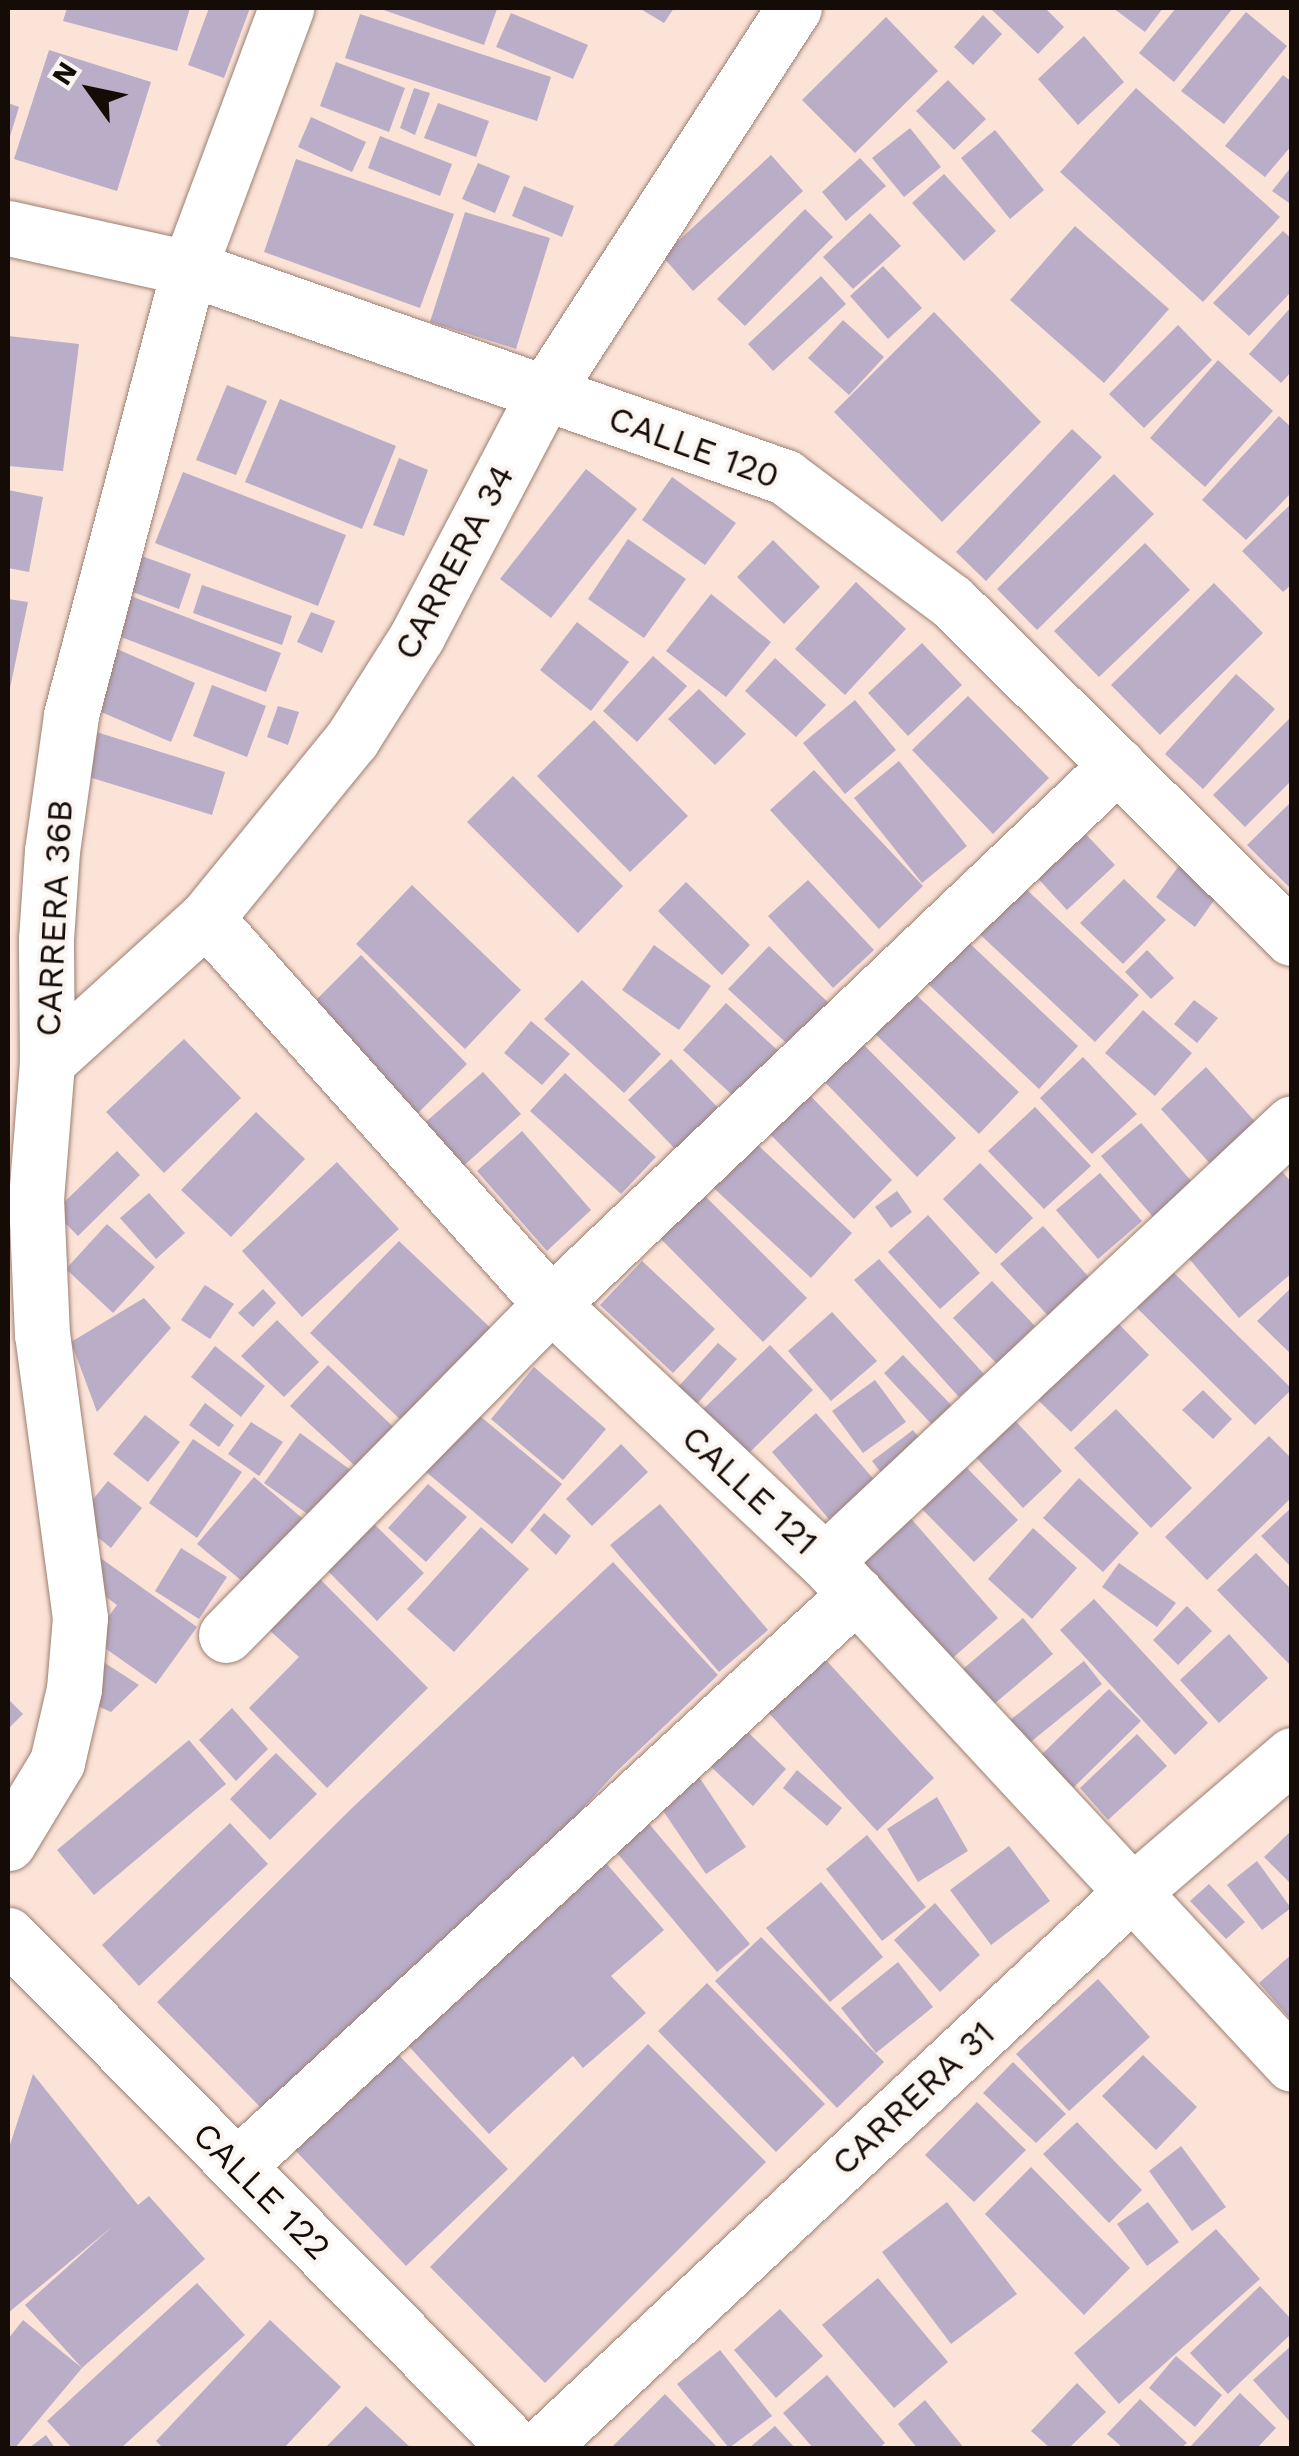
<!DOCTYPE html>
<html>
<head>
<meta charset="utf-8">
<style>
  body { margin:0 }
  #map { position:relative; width:1299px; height:2456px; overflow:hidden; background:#fce3d7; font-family:"Work Sans",sans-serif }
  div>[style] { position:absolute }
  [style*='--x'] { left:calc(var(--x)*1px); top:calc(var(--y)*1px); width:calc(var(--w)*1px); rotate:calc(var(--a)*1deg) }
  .building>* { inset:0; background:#b9adc8 }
  .roads { filter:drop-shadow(0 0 2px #9b7f72) drop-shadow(0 0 2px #9b7f72) }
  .minor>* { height:55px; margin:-27.5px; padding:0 27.5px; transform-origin:27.5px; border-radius:27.5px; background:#fff }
  .tertiary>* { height:55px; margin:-27.5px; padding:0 27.5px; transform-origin:27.5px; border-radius:27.5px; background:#fff }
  span { translate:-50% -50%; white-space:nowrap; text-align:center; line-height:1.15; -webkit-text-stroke:8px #fbf5f2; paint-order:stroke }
  .street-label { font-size:35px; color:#160c07 }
  .frame { position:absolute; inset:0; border:10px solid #160c07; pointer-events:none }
  .north { position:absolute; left:40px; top:40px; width:100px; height:100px; -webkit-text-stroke:8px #fbf5f2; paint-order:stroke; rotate:303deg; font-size:28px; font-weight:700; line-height:40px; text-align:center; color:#160c07 }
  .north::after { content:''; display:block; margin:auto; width:35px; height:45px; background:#160c07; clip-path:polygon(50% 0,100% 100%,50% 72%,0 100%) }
</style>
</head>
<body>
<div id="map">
  <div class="building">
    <i style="clip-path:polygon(67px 8px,190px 8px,177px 51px,63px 21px)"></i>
    <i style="clip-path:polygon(209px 8px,250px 8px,224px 78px,188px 65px)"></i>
    <i style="clip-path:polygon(378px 8px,492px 8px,497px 9px,484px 45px)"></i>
    <i style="clip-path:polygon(639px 8px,674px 8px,664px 23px)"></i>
    <i style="clip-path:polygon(990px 8px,1045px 8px,1064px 27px,1038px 54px)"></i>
    <i style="clip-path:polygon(1113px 8px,1163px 8px,1145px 32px)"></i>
    <i style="clip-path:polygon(1176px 8px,1233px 8px,1174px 82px,1139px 53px)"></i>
    <i style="clip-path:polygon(1246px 12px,1287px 46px,1224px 124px,1181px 91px)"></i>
    <i style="clip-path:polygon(511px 13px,588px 45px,573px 79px,496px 47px)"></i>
    <i style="clip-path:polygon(360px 14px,551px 77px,537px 121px,345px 58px)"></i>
    <i style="clip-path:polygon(983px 15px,1002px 34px,973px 65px,954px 47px)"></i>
    <i style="clip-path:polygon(886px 17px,938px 71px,855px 153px,802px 100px)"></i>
    <i style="clip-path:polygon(1084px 36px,1124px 82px,1078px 125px,1038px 79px)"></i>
    <i style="clip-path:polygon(49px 50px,151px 82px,117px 191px,14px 159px)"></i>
    <i style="clip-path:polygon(336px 62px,405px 88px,389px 132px,320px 106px)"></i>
    <i style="clip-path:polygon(1283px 75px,1292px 82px,1292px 145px,1265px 177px,1225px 146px)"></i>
    <i style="clip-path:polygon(948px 80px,986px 119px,954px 150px,916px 111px)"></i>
    <i style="clip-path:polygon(414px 88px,430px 93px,415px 135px,400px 128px)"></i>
    <i style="clip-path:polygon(1136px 88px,1280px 217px,1203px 302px,1060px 172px)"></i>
    <i style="clip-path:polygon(8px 103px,19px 107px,8px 143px)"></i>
    <i style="clip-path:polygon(438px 103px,489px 121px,476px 157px,424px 138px)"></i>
    <i style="clip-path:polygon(311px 117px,366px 142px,352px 172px,298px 147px)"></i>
    <i style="clip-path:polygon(910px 128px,941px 167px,904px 197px,872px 158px)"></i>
    <i style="clip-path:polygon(995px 130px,1044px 190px,1010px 219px,961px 158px)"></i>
    <i style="clip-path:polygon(380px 136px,452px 164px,440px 196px,368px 168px)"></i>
    <i style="clip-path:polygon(771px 155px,803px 191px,693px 291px,662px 256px)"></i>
    <i style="clip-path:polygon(860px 158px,886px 186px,846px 221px,822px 192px)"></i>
    <i style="clip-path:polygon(296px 159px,454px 214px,420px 308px,264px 252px)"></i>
    <i style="clip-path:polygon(478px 163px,510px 176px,495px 213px,462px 199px)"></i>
    <i style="clip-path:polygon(1292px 166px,1292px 205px,1272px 191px)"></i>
    <i style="clip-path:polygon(944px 174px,996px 231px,964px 261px,912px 203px)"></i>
    <i style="clip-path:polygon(524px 186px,574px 206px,562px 237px,512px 216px)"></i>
    <i style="clip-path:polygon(805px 209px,833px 237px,745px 326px,717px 299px)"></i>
    <i style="clip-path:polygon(465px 212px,550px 238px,516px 349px,430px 322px)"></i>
    <i style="clip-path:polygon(870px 213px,901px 246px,853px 289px,823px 257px)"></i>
    <i style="clip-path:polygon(1075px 226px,1169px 309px,1104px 383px,1010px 300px)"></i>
    <i style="clip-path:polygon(1283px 231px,1292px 239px,1292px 291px,1249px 336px,1213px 303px)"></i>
    <i style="clip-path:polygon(883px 266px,922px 308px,888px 339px,850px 296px)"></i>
    <i style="clip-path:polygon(821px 276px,846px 304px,773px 371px,748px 344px)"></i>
    <i style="clip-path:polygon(1292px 306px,1292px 371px,1281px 383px,1249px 354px)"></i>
    <i style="clip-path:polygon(934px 312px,1041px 422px,942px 522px,834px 412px)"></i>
    <i style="clip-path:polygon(843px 320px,884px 357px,849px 395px,808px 358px)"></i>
    <i style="clip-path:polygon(1178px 325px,1212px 360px,1144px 428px,1109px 394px)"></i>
    <i style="clip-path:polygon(8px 336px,79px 344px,63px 471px,8px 466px)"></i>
    <i style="clip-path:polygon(1218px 360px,1273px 411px,1205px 487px,1150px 438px)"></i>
    <i style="clip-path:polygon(227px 385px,267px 401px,236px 475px,196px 460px)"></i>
    <i style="clip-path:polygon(280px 399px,396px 446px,362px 529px,245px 482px)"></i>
    <i style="clip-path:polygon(1279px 416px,1292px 428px,1292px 492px,1246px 540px,1202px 500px)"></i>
    <i style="clip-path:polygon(1072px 429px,1102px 457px,986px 581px,956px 552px)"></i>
    <i style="clip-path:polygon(399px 458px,428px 470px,404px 536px,373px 525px)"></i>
    <i style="clip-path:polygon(586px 469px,637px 509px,551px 618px,500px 579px)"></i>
    <i style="clip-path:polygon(183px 472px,346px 535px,318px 606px,155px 543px)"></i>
    <i style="clip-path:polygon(1114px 474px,1154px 514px,1037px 630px,997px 589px)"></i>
    <i style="clip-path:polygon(672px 477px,736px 523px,705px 565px,642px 520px)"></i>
    <i style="clip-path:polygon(8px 490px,43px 497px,29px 572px,8px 568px)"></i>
    <i style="clip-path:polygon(1292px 503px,1292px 584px,1283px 592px,1242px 551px)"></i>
    <i style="clip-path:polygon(628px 539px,686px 579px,644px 638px,588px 599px)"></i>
    <i style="clip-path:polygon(773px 540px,820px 587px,784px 624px,737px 577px)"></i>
    <i style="clip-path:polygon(1145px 543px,1190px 590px,1099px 677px,1054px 631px)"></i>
    <i style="clip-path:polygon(139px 555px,191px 574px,179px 609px,127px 590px)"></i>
    <i style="clip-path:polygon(856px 582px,906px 629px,845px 695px,795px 649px)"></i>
    <i style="clip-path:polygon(1214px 583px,1263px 633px,1160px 735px,1111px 685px)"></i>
    <i style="clip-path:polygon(202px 585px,292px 616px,282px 645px,193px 613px)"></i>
    <i style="clip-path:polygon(711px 594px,771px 642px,726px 697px,666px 651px)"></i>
    <i style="clip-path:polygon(128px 595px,281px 653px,266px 692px,113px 634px)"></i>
    <i style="clip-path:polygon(8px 599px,28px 602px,9px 693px,8px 693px)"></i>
    <i style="clip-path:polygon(311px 612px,335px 621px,322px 653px,297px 642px)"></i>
    <i style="clip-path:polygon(577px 622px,629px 662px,591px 711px,540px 670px)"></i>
    <i style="clip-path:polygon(922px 643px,962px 685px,908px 736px,868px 693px)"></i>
    <i style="clip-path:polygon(117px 649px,195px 683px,171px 742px,92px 708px)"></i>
    <i style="clip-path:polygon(653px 656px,687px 686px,637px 742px,603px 711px)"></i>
    <i style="clip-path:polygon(775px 658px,826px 705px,796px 737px,745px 691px)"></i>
    <i style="clip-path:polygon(1236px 674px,1275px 709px,1203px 789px,1165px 754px)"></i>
    <i style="clip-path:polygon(212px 685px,266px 706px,247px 757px,193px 736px)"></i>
    <i style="clip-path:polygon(699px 689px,746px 734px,715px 765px,668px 719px)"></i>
    <i style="clip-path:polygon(968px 696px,1049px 778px,993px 834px,912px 750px)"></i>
    <i style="clip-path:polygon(855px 700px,896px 750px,845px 794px,803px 743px)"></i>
    <i style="clip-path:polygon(278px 706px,299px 712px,288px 745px,267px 737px)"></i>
    <i style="clip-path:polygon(1292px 716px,1292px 780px,1245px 827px,1213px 795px)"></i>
    <i style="clip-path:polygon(594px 720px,688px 816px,630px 872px,537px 776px)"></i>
    <i style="clip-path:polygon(90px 730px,225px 772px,212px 815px,76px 773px)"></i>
    <i style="clip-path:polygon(899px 761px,967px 846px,922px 883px,854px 798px)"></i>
    <i style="clip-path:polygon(814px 770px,923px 886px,879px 929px,770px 810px)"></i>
    <i style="clip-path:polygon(513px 776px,623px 886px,578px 933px,467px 822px)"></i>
    <i style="clip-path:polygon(1292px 801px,1292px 890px,1247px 845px)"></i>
    <i style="clip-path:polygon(1080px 828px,1115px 865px,1067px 910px,1033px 873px)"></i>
    <i style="clip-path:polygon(1181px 863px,1220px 892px,1195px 927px,1156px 897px)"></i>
    <i style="clip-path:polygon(1014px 878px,1139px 995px,1095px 1042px,970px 925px)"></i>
    <i style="clip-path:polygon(1124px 879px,1166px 920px,1123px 964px,1080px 923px)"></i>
    <i style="clip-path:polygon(808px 880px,874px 950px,833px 988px,768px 916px)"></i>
    <i style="clip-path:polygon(686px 882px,750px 945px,722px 975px,658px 911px)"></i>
    <i style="clip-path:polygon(412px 885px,521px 990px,465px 1049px,356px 944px)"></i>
    <i style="clip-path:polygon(963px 937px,1078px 1046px,1039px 1089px,924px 980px)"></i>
    <i style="clip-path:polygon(654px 945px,711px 986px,679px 1030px,622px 990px)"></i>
    <i style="clip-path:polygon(769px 946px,836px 1010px,797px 1053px,728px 989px)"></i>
    <i style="clip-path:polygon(1147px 950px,1174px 978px,1151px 999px,1125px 972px)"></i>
    <i style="clip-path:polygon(361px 955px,467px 1064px,413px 1118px,306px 1010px)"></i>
    <i style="clip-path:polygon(582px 980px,661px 1054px,624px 1093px,544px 1019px)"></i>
    <i style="clip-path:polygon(910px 989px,1019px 1092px,979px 1134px,871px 1030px)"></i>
    <i style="clip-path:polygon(1194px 1000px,1218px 1018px,1197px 1043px,1174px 1024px)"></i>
    <i style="clip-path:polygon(726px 1003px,784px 1056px,740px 1102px,683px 1050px)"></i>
    <i style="clip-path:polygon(1143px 1010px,1192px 1053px,1155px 1096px,1105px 1053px)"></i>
    <i style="clip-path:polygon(531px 1021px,570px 1054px,542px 1085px,504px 1053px)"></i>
    <i style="clip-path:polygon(184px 1039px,241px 1098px,164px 1173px,106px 1112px)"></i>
    <i style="clip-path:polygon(858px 1039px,956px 1138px,917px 1177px,820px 1077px)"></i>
    <i style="clip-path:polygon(1083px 1057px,1137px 1114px,1092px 1154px,1040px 1098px)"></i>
    <i style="clip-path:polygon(671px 1059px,725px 1115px,682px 1156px,628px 1100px)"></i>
    <i style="clip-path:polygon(1206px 1067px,1259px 1126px,1213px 1167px,1161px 1109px)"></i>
    <i style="clip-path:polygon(483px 1072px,521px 1114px,459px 1170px,421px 1126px)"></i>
    <i style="clip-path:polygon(565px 1073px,656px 1157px,621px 1194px,530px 1111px)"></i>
    <i style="clip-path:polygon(799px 1084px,892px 1180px,854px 1219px,760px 1124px)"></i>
    <i style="clip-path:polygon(1035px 1107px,1091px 1166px,1044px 1209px,988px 1151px)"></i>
    <i style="clip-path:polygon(256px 1112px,305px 1159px,231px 1237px,181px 1190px)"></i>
    <i style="clip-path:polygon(1141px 1123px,1205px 1197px,1165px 1231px,1101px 1156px)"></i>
    <i style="clip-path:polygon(522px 1131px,591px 1210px,547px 1251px,477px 1171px)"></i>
    <i style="clip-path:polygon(746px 1134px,852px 1233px,811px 1278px,704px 1179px)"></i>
    <i style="clip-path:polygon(117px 1151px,140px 1175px,78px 1236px,54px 1212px)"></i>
    <i style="clip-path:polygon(1273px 1161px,1292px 1183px,1292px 1273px,1239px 1318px,1176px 1243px)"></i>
    <i style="clip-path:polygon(337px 1162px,399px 1229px,302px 1317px,242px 1251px)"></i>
    <i style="clip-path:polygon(980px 1163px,1033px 1218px,996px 1254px,943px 1199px)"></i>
    <i style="clip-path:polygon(1100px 1173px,1142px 1221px,1098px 1259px,1056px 1210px)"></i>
    <i style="clip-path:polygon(693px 1184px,807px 1298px,763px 1342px,650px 1228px)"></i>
    <i style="clip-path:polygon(897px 1191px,912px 1212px,891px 1228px,875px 1207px)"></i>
    <i style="clip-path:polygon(149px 1193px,185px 1233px,156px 1259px,120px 1218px)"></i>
    <i style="clip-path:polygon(928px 1215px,980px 1273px,940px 1309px,888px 1252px)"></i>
    <i style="clip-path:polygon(107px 1224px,155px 1267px,113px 1313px,66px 1269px)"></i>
    <i style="clip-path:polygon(1043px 1226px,1095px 1284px,1054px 1322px,1000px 1264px)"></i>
    <i style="clip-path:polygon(399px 1241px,498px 1335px,409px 1428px,310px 1333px)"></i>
    <i style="clip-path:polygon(879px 1259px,984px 1374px,959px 1397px,854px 1280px)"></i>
    <i style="clip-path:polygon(642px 1261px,715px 1329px,673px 1373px,600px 1305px)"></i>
    <i style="clip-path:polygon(1169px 1268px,1292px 1389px,1255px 1425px,1134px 1305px)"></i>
    <i style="clip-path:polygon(992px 1281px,1035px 1326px,997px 1364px,953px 1318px)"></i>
    <i style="clip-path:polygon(205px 1285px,234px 1304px,210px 1339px,181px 1320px)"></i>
    <i style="clip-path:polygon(1292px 1287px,1292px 1355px,1257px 1321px)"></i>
    <i style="clip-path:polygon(263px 1289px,276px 1303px,253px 1327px,238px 1313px)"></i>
    <i style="clip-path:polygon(144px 1298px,171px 1328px,97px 1412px,71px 1342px)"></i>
    <i style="clip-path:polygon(832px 1312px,877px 1361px,831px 1401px,788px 1351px)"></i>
    <i style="clip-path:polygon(277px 1320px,319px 1362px,284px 1397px,241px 1356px)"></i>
    <i style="clip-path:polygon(1115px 1320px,1149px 1355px,1071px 1432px,1036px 1398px)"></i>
    <i style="clip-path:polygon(718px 1343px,737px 1359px,688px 1414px,669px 1397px)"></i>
    <i style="clip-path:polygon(770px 1345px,813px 1390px,743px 1459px,698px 1414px)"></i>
    <i style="clip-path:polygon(215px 1346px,265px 1386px,241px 1417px,191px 1377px)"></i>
    <i style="clip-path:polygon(903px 1355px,958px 1412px,937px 1430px,884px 1373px)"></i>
    <i style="clip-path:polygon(328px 1365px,402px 1435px,365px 1475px,290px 1406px)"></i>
    <i style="clip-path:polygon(534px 1367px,606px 1429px,563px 1480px,491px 1419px)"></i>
    <i style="clip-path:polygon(875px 1380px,906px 1422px,863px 1453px,832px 1411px)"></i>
    <i style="clip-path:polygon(1203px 1390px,1232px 1419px,1213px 1439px,1182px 1410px)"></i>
    <i style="clip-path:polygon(205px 1403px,234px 1425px,219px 1447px,189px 1425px)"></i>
    <i style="clip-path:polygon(1116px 1409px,1192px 1488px,1151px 1528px,1074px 1448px)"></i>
    <i style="clip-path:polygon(475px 1412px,562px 1484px,512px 1544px,425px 1471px)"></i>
    <i style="clip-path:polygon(816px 1413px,878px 1484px,833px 1524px,772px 1452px)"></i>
    <i style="clip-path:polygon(145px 1415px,180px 1442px,148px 1482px,113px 1454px)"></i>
    <i style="clip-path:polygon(1011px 1416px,1062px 1471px,1023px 1508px,972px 1453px)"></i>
    <i style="clip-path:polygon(251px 1422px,283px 1442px,259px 1476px,228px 1454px)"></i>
    <i style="clip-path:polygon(913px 1430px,930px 1452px,889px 1483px,872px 1461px)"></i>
    <i style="clip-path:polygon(300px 1433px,352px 1471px,316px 1520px,264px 1483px)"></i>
    <i style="clip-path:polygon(1269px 1436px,1292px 1459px,1292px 1497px,1207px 1580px,1165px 1537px)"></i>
    <i style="clip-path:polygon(193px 1439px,242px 1472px,197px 1538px,149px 1503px)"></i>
    <i style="clip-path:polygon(621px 1444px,648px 1472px,592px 1526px,566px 1499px)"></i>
    <i style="clip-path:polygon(966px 1467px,1018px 1520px,974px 1562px,922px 1509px)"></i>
    <i style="clip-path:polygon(254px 1477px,309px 1524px,253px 1590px,197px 1544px)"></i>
    <i style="clip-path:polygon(1079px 1478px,1139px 1533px,1103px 1572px,1043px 1518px)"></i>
    <i style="clip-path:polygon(108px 1481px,142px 1508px,111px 1548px,76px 1520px)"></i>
    <i style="clip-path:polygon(428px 1484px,467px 1517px,426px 1562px,388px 1528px)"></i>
    <i style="clip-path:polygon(660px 1504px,768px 1630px,719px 1672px,610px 1545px)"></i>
    <i style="clip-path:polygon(1292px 1507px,1292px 1568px,1261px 1536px)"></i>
    <i style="clip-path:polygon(544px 1513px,571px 1536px,556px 1555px,530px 1530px)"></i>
    <i style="clip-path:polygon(907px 1514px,998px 1618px,946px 1664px,854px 1560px)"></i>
    <i style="clip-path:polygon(370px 1520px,424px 1573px,377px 1621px,324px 1567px)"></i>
    <i style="clip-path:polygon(481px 1527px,529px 1569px,454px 1652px,407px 1609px)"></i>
    <i style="clip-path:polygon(1033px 1528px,1077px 1568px,1032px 1619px,988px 1579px)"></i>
    <i style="clip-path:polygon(181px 1548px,227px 1577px,199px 1619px,155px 1591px)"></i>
    <i style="clip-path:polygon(1256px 1553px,1292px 1590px,1292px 1667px,1217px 1590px)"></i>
    <i style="clip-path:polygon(95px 1554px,197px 1627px,156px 1684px,92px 1639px,117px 1605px,78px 1576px)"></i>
    <i style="clip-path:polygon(613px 1562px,718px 1675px,616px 1772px,562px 1831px,266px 2113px,157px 2002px,350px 1810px)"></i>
    <i style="clip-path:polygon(1119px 1563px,1176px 1603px,1157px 1627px,1102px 1587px)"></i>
    <i style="clip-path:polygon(317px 1576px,428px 1688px,327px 1788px,249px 1708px,299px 1657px,267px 1628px)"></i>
    <i style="clip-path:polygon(1094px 1599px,1208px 1723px,1175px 1755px,1060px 1630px)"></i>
    <i style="clip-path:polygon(1187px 1606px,1212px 1631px,1178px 1665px,1153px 1640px)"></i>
    <i style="clip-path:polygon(1023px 1618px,1053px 1654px,993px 1705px,963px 1669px)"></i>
    <i style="clip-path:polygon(1229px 1634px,1268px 1678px,1219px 1723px,1180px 1680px)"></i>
    <i style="clip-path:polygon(814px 1647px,934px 1778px,877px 1831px,757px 1700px)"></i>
    <i style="clip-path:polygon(91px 1654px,139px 1685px,111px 1712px,77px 1697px)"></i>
    <i style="clip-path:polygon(1084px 1661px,1102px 1684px,1027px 1745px,1009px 1721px)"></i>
    <i style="clip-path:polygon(1109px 1689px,1141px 1721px,1072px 1789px,1040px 1756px)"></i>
    <i style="clip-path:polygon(8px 1699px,23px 1714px,8px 1729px)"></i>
    <i style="clip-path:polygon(232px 1708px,268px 1749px,236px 1781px,199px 1740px)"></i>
    <i style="clip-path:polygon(730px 1715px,786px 1769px,753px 1806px,695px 1752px)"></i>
    <i style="clip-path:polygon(1137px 1734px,1167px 1766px,1108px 1820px,1080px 1788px)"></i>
    <i style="clip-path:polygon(189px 1740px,226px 1784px,94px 1895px,57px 1850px)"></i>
    <i style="clip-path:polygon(276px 1753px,317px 1794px,270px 1840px,230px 1799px)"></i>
    <i style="clip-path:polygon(693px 1768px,746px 1847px,706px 1874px,653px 1796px)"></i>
    <i style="clip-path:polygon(797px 1770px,842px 1808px,827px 1826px,783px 1788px)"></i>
    <i style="clip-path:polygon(937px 1797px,968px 1851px,918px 1882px,887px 1829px)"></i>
    <i style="clip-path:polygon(635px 1807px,750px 1944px,717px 1972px,602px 1835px)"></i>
    <i style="clip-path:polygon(230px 1823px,268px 1864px,139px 1986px,102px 1945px)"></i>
    <i style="clip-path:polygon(1292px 1830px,1292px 1885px,1264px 1857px)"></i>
    <i style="clip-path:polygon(867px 1835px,926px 1907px,882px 1941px,826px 1869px)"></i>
    <i style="clip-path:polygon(1009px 1846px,1050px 1901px,991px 1945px,950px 1890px)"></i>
    <i style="clip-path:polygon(593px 1848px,664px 1930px,611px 1976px,646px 2013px,583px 2068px,573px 2056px,489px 2134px,394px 2030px)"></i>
    <i style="clip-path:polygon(1257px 1861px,1291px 1908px,1262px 1930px,1227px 1885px)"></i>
    <i style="clip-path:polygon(821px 1882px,883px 1957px,830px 2002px,766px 1928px)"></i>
    <i style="clip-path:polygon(1209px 1884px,1245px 1922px,1226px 1939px,1190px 1901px)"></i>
    <i style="clip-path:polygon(935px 1903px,980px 1955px,940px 1992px,894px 1940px)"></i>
    <i style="clip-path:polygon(761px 1937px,884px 2062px,837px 2108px,715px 1981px)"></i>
    <i style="clip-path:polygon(1292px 1954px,1292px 2021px,1259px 1983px)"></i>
    <i style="clip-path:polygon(898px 1962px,933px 2007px,876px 2053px,841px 2008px)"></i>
    <i style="clip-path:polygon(1098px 1979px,1150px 2037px,1069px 2111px,1016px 2054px)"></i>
    <i style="clip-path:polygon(707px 1983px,825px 2104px,776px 2152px,658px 2031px)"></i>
    <i style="clip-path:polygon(648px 2044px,766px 2162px,545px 2383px,430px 2267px)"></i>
    <i style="clip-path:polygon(392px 2048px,508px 2169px,406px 2266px,291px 2146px)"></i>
    <i style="clip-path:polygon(1143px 2055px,1197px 2107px,1156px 2150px,1102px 2096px)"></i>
    <i style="clip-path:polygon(1013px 2062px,1066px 2114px,1036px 2143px,983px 2093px)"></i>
    <i style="clip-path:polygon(33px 2074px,138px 2205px,149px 2196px,205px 2259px,82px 2368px,25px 2305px,113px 2226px,8px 2313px,8px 2151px)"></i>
    <i style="clip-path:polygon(977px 2102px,1026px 2150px,974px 2202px,925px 2155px)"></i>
    <i style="clip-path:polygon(1077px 2122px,1142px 2190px,1109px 2223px,1043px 2154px)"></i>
    <i style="clip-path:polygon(1181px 2146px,1226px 2207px,1192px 2231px,1149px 2171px)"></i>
    <i style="clip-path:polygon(1031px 2167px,1130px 2268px,1084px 2315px,985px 2214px)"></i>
    <i style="clip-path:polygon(947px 2202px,1017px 2294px,951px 2344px,882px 2252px)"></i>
    <i style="clip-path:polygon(1148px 2202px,1179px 2242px,1147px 2266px,1117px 2224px)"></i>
    <i style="clip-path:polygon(1216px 2229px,1260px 2279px,1119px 2404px,1074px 2353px)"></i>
    <i style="clip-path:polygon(878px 2278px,948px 2362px,894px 2408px,822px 2325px)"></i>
    <i style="clip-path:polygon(197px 2283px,245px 2335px,121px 2448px,72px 2448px,47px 2421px)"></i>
    <i style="clip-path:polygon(1260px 2286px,1292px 2320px,1292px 2333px,1228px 2394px,1190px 2353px)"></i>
    <i style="clip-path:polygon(780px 2309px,823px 2356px,776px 2398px,734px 2350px)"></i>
    <i style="clip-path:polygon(23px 2320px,82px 2368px,15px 2448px,8px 2448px,8px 2339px)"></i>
    <i style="clip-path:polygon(270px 2320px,341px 2387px,284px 2448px,163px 2448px,156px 2441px)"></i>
    <i style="clip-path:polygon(1292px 2345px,1292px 2424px,1253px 2380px)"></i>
    <i style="clip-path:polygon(720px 2350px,772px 2416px,729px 2448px,677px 2384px)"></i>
    <i style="clip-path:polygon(1176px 2356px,1222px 2395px,1195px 2427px,1149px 2388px)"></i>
    <i style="clip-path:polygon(827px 2375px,885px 2443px,879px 2448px,813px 2448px,783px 2413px)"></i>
    <i style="clip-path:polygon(1077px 2383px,1106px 2412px,1069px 2448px,1050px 2448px,1031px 2431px)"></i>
    <i style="clip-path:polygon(1240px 2393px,1276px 2428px,1257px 2448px,1189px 2448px)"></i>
    <i style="clip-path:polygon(665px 2394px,718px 2448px,611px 2448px)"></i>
    <i style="clip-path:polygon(1140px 2399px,1187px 2443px,1181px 2448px,1123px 2448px,1107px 2434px)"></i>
    <i style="clip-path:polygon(925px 2400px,964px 2448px,917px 2448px,898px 2424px)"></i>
    <i style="clip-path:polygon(366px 2406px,411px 2448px,325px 2448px)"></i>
    <i style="clip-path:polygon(775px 2426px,795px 2448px,749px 2448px)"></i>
    <i style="clip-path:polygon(46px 2435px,55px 2448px,29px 2448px)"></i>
  </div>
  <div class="roads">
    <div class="minor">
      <i style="--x:206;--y:918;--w:518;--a:48.21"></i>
      <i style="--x:551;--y:1304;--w:376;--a:43.2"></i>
      <i style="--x:825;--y:1561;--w:686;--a:47.13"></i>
      <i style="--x:47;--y:1062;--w:215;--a:-42.2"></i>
      <i style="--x:206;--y:918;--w:231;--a:-50.8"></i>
      <i style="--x:352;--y:739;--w:122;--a:-57.7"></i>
      <i style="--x:417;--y:636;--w:273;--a:-62.3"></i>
      <i style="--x:544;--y:394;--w:460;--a:-57.1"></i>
      <i style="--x:825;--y:1561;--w:640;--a:-43.16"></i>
      <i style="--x:226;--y:1635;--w:464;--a:-45.5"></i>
      <i style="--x:551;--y:1304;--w:782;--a:-43.6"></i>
      <i style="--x:8;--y:1843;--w:95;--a:-58.8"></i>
      <i style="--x:57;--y:1762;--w:75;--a:-76.9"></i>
      <i style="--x:74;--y:1689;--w:71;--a:-85.2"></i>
      <i style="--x:80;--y:1618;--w:286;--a:-97.6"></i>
      <i style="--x:42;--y:1335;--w:136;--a:-92.5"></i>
      <i style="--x:36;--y:1199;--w:137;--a:-85.4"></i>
      <i style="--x:47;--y:1062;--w:123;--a:-90.5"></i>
      <i style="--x:46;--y:939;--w:88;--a:-86.1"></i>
      <i style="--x:52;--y:851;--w:137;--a:-82"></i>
      <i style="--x:71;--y:715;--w:462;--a:-75.2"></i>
      <i style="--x:189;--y:268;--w:278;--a:-69.5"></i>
      <i style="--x:8;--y:1935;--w:722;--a:45.28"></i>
      <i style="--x:237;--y:2166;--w:843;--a:-42.74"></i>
    </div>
    <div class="tertiary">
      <i style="--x:8;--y:228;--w:185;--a:12.5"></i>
      <i style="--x:189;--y:268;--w:632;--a:19.32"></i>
      <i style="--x:785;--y:477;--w:207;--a:36.8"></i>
      <i style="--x:951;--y:601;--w:479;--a:44.7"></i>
      <i style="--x:540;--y:2448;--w:811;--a:-43.2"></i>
      <i style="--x:1131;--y:1893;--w:212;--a:-40.6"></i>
    </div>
  </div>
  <div class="street-label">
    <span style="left:694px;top:447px;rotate:20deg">CALLE 120</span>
    <span style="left:454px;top:562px;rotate:-62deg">CARRERA 34</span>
    <span style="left:54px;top:918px;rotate:-87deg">CARRERA 36B</span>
    <span style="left:750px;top:1490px;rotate:43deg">CALLE 121</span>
    <span style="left:913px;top:2098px;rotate:-43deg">CARRERA 31</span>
    <span style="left:262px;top:2191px;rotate:45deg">CALLE 122</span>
  </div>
  <div class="frame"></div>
  <div class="north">N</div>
</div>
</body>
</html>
